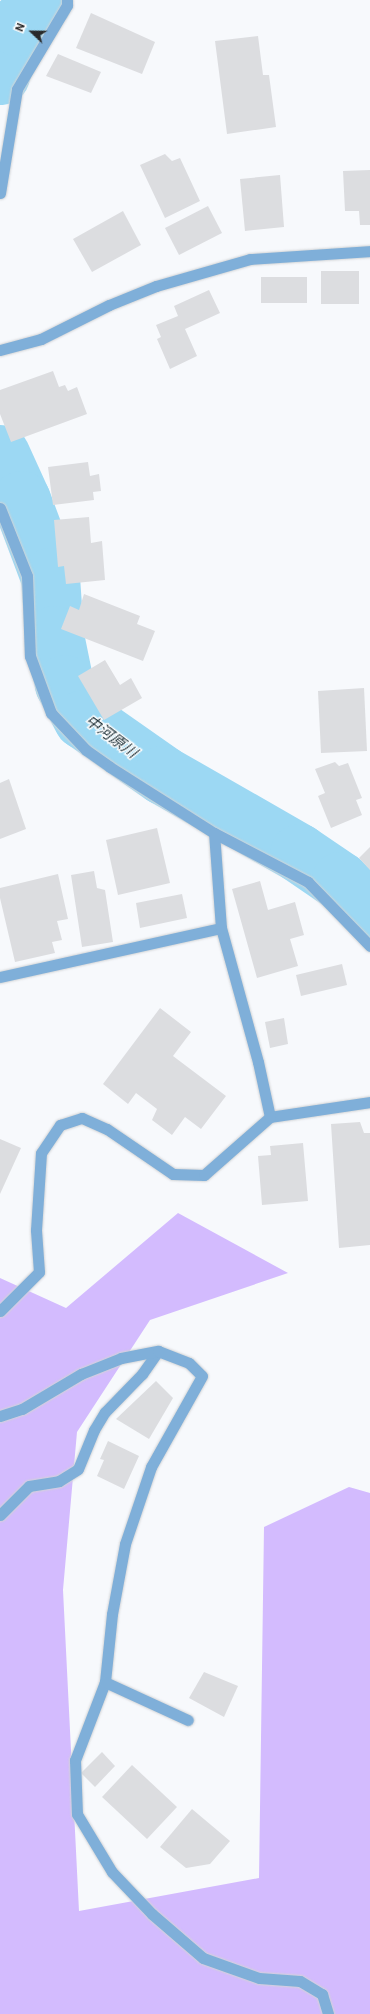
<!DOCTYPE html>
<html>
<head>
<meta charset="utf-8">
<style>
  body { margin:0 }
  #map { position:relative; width:370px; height:2014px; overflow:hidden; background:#f7f9fc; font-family:Roboto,"Noto Sans JP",sans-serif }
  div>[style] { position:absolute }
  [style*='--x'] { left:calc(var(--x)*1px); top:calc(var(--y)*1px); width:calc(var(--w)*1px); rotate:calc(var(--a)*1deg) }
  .forest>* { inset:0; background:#d3bbfe }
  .river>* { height:59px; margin:-29.5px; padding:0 29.5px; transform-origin:29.5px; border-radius:29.5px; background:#9cd8f3 }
  .building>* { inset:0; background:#dcdde0 }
  .roads { filter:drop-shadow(0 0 1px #d2d4d6) drop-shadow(0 0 1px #d2d4d6) }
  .service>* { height:11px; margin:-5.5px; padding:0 5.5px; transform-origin:5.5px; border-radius:5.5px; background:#7fafd9 }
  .minor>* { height:11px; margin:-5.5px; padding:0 5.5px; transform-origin:5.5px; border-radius:5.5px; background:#7fafd9 }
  span { translate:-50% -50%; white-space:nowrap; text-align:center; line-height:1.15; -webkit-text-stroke:3px #fff; paint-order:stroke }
  .water-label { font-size:15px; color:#192d35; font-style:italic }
  .north { position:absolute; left:12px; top:12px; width:40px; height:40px; -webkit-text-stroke:3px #fff; paint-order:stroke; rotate:292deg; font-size:11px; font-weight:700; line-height:16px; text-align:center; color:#292a2b }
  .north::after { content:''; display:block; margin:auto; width:14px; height:18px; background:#292a2b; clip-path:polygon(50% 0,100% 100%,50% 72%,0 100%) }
</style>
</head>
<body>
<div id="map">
  <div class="forest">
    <i style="clip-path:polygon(178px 1213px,288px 1273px,150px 1320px,77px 1432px,63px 1590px,79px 1911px,259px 1878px,264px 1527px,349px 1487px,370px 1493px,370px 2014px,0 2014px,0 1278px,66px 1308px)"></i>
  </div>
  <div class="river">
    <i style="--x:0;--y:75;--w:52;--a:-71.9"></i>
    <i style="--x:16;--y:26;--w:37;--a:-44"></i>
    <i style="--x:0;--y:454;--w:51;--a:65.5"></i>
    <i style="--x:21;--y:500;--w:82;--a:69.4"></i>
    <i style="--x:50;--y:577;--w:58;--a:86.1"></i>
    <i style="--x:54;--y:635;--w:50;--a:78.5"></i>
    <i style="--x:64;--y:684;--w:40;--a:62"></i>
    <i style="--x:83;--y:719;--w:98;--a:35"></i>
    <i style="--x:163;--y:775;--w:157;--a:29.8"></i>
    <i style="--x:299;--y:853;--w:50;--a:34.3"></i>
    <i style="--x:340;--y:881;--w:42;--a:45"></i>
  </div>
  <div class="building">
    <i style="clip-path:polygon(91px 13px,155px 42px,142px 74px,76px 48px)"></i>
    <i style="clip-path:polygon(258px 36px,263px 75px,269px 75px,276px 127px,227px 134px,215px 41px)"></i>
    <i style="clip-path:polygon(58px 54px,101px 72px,91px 93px,46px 76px)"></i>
    <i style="clip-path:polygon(165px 154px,172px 161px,180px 158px,200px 201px,165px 218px,140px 165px)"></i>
    <i style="clip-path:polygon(370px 170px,370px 225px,360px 225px,359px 211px,345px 211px,343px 171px)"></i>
    <i style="clip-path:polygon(280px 175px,284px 227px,245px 231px,240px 179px)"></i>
    <i style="clip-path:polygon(208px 206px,222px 233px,179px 255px,165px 228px)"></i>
    <i style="clip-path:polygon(123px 211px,141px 245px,92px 272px,73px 239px)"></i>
    <i style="clip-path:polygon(321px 271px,359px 271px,359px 304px,321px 304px)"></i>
    <i style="clip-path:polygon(261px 277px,307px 277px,307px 303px,261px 303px)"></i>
    <i style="clip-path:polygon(209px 290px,220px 313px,185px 329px,197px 356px,170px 369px,157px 339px,161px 337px,156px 325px,178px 316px,174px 306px)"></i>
    <i style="clip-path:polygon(53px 371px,59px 387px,65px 385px,68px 391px,77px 387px,87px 414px,11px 442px,0 414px,0 390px)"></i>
    <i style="clip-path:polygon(88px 462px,90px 476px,99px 474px,101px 491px,93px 492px,94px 500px,53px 505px,48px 467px)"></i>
    <i style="clip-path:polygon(89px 517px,91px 543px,102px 541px,105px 580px,66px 584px,64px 566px,58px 567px,54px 520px)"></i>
    <i style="clip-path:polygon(84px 594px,140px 616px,137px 624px,155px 631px,143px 661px,61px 629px,70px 606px,79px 610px)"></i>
    <i style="clip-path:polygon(105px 660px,120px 685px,131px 678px,142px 698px,104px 720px,78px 676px)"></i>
    <i style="clip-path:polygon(364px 688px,367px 751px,321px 753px,318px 691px)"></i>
    <i style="clip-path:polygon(335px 762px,339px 766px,348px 763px,362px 798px,356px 800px,362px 815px,331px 828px,318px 796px,325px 793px,315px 769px)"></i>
    <i style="clip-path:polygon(9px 779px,26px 829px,0 839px,0 783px)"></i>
    <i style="clip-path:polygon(157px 828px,170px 883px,118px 895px,106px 840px)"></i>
    <i style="clip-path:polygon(370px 847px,370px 870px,359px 858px)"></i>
    <i style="clip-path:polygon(94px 871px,97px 888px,105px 890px,113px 942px,82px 947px,71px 875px)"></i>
    <i style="clip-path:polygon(58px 874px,68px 919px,57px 921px,62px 940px,52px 942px,55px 953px,15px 962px,0 898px,0 888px)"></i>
    <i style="clip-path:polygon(260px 881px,268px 910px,295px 902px,304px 935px,290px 939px,298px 966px,257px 978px,232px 889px)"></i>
    <i style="clip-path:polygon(182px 894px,187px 918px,140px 928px,136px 903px)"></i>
    <i style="clip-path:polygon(342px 964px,347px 985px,301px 996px,296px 975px)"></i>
    <i style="clip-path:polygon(160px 1008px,191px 1032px,173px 1056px,226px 1096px,201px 1129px,185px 1117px,172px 1135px,152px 1120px,157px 1109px,136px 1093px,128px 1104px,103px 1084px)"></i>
    <i style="clip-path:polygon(284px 1018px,288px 1044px,270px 1048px,265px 1022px)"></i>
    <i style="clip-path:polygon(360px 1122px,364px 1133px,370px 1133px,370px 1245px,339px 1248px,331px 1124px)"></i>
    <i style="clip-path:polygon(0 1139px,21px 1148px,0 1194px)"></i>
    <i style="clip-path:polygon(303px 1143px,308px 1201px,262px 1205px,258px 1156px,271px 1155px,270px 1146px)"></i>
    <i style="clip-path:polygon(156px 1381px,173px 1398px,149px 1439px,116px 1419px)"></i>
    <i style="clip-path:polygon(108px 1441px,139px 1456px,124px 1489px,97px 1476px,104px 1460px,100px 1459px)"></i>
    <i style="clip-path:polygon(204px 1672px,238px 1686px,224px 1717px,189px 1698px)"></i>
    <i style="clip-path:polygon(102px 1752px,115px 1766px,95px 1787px,81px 1773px)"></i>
    <i style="clip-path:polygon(132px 1765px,177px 1807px,147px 1839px,102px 1797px)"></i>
    <i style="clip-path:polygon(192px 1809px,230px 1841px,210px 1864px,186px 1868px,160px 1847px)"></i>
  </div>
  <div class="roads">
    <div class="service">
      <i style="--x:0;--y:1515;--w:41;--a:-45"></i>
      <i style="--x:29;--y:1486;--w:30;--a:-9"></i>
      <i style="--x:59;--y:1481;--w:22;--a:-32"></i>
      <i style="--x:78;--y:1469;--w:42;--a:-67.7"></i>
      <i style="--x:94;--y:1430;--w:21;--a:-59"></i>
      <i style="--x:105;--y:1412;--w:53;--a:-45.8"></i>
      <i style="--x:142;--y:1374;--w:28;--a:-55"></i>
    </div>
    <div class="minor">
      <i style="--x:0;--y:193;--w:105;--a:-80.7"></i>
      <i style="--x:17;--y:89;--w:98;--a:-59.2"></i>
      <i style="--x:67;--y:5;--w:5;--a:-90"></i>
      <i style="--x:0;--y:350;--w:42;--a:-15"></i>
      <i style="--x:41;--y:339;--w:76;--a:-26.6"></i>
      <i style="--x:109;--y:305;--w:51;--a:-22"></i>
      <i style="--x:156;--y:286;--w:98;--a:-16"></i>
      <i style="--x:250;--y:259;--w:120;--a:-3.8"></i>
      <i style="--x:0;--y:508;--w:73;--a:68.3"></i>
      <i style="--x:27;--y:576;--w:80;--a:87.9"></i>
      <i style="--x:30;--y:656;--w:61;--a:69.8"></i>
      <i style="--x:51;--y:713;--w:51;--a:46.6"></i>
      <i style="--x:86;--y:750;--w:29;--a:35"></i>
      <i style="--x:110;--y:767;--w:123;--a:32.4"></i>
      <i style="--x:214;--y:833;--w:106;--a:27.5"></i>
      <i style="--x:308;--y:882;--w:89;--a:45.9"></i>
      <i style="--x:0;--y:977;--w:226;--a:-12.5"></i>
      <i style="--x:270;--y:1117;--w:101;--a:-8.5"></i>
      <i style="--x:0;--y:1311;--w:55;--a:-45"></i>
      <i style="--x:39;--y:1272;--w:42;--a:-94.1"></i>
      <i style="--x:36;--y:1230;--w:77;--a:-86.3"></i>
      <i style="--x:41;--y:1153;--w:34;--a:-56"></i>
      <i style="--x:60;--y:1125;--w:23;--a:-18"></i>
      <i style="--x:82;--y:1118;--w:27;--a:24"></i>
      <i style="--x:107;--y:1129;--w:80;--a:34.3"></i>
      <i style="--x:173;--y:1174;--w:31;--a:2"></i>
      <i style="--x:204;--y:1175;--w:88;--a:-41.3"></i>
      <i style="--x:270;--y:1117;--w:56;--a:-102.3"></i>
      <i style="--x:258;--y:1062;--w:139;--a:-105.4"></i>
      <i style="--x:221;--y:928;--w:95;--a:-94.2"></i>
      <i style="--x:0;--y:1416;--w:23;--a:-18"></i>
      <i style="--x:22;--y:1409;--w:69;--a:-30.7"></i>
      <i style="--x:81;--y:1374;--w:43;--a:-21.8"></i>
      <i style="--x:121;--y:1358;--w:38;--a:-11"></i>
      <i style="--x:158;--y:1351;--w:33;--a:21"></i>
      <i style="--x:189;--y:1363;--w:18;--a:45"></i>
      <i style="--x:202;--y:1376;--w:104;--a:119.3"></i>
      <i style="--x:151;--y:1467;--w:81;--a:108.7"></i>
      <i style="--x:125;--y:1544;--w:71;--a:100.5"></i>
      <i style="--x:112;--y:1614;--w:68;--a:95.9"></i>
      <i style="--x:105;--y:1682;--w:84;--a:111"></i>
      <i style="--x:75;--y:1760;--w:54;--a:87.9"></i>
      <i style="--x:77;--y:1814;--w:68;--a:58.9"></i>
      <i style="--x:112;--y:1872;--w:58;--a:46.4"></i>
      <i style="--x:152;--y:1914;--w:67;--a:40.8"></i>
      <i style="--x:203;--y:1958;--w:59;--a:19.7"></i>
      <i style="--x:259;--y:1978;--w:41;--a:4.2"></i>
      <i style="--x:300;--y:1981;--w:26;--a:31"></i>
      <i style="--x:322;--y:1994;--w:21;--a:73"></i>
      <i style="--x:105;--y:1682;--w:91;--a:24.6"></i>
    </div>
  </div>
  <div class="water-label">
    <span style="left:111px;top:737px;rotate:37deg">中河原川</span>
  </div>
  <div class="north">N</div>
</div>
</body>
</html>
